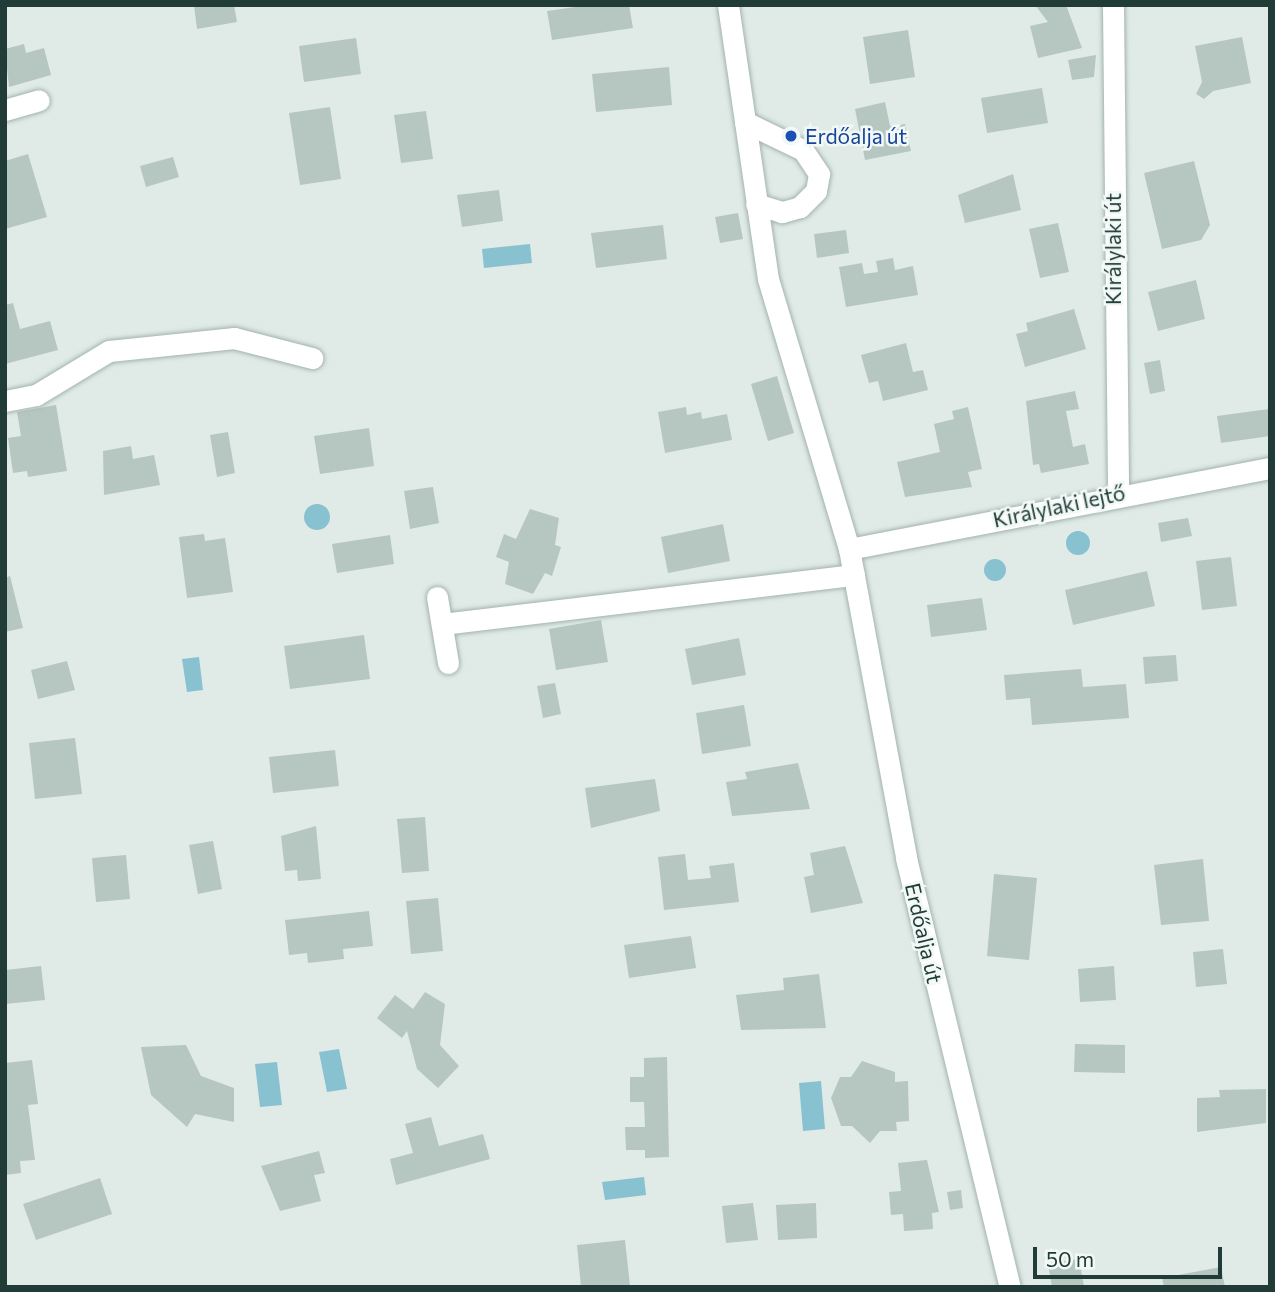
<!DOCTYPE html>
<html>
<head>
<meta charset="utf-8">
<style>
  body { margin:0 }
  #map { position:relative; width:1275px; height:1292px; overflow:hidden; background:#e0ebe7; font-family:Commissioner,sans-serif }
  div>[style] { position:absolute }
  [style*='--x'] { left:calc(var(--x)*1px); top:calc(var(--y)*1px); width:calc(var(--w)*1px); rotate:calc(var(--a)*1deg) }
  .water>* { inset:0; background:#88c1d0 }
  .round { border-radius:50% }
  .building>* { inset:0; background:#b6c6c0 }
  .roads { filter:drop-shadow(0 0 2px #a3b3ae) drop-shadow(0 0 2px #a3b3ae) }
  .minor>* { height:21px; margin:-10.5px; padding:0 10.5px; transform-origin:10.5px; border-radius:10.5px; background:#fff }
  .dots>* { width:19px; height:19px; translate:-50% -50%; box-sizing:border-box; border:4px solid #f1f8f5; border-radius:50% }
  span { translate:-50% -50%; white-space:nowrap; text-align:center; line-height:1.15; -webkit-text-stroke:5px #f1f8f5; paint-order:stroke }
  .transit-label { font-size:21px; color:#164399 }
  .left { translate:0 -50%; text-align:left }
  .street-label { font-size:21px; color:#213b36 }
  .frame { position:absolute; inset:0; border:7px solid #213b36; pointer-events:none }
  .scale { position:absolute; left:1033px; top:1247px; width:189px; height:32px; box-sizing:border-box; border:4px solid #213b36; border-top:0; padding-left:9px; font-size:21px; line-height:24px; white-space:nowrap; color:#213b36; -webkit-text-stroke:5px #f1f8f5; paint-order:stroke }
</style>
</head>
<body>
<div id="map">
  <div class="water">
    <i style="clip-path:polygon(530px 244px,532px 263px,484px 268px,482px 249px)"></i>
    <i class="round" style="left:304px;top:504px;width:26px;height:26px"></i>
    <i class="round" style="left:1066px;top:531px;width:24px;height:24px"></i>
    <i class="round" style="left:984px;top:559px;width:22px;height:22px"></i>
    <i style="clip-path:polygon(199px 657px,203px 690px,187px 692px,182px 659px)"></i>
    <i style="clip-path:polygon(339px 1049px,347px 1089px,327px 1092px,319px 1052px)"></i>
    <i style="clip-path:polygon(277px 1062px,282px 1105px,260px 1107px,255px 1064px)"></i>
    <i style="clip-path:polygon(821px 1081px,825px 1129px,803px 1131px,799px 1083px)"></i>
    <i style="clip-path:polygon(644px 1177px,646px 1195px,605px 1200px,602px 1182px)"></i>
  </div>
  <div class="building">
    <i style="clip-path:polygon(194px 5px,234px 5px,237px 22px,197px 29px)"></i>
    <i style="clip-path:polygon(589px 5px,629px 5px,633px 28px,552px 40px,547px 11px)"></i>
    <i style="clip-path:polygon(1035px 5px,1066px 5px,1082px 48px,1038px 58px,1030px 26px,1048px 22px)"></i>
    <i style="clip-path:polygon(908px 30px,915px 77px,870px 84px,863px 37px)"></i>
    <i style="clip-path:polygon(1242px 37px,1251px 83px,1213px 91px,1204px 99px,1196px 94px,1202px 82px,1195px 46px)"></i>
    <i style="clip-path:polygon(356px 38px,361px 74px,304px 82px,299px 46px)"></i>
    <i style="clip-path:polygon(24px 44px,26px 53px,44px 48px,51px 75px,9px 87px,5px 49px)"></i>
    <i style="clip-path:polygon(1096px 55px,1094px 77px,1072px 80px,1068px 60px)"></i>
    <i style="clip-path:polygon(669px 67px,672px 105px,596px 112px,592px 74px)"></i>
    <i style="clip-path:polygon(1042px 88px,1048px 123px,987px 133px,981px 98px)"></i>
    <i style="clip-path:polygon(885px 102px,890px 126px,905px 124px,911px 151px,865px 160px,855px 109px)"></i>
    <i style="clip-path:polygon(330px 107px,341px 179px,300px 185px,289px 113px)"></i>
    <i style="clip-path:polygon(426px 111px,433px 159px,401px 163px,394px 115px)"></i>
    <i style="clip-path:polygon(28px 154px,47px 217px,5px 229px,5px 161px)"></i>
    <i style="clip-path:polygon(173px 157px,179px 177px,146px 187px,140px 166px)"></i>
    <i style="clip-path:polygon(1194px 161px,1210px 225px,1201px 240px,1162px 249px,1144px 173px)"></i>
    <i style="clip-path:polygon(1013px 174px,1021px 210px,965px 223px,958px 195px)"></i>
    <i style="clip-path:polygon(499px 190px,503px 221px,462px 227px,457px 195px)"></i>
    <i style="clip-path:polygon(738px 213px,743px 239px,720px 243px,715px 217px)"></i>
    <i style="clip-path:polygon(1058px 223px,1069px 272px,1040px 278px,1029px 229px)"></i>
    <i style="clip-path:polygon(663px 225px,667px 259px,596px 268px,591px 233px)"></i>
    <i style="clip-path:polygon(846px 230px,849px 253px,817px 258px,814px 234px)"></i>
    <i style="clip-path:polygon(893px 258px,895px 270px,913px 266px,918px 295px,846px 307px,839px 267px,862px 263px,864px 274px,878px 272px,876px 261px)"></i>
    <i style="clip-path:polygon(1196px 280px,1205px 319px,1158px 331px,1148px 292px)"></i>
    <i style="clip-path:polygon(13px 303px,20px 329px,50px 321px,58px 350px,5px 364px,5px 305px)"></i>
    <i style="clip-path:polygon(1074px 309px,1086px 349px,1025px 367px,1016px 334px,1028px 331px,1026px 323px)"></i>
    <i style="clip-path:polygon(906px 343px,913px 372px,923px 370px,928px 390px,883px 401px,878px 381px,869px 383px,861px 355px)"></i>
    <i style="clip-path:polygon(1160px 360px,1165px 391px,1150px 394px,1144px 363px)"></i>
    <i style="clip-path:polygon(777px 376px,794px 433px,768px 441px,751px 384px)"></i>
    <i style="clip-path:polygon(1075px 391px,1079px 409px,1066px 411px,1073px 447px,1085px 444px,1089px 464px,1041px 473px,1039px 464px,1033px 465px,1026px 401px)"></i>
    <i style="clip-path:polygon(56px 405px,67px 471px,28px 477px,27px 471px,13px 473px,8px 438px,21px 436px,17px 412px)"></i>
    <i style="clip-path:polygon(686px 407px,687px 415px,701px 412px,702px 419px,727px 414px,732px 440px,665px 453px,658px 412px)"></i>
    <i style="clip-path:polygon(968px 407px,982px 469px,968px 472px,972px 487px,905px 497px,897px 462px,940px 452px,934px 424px,954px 419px,952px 411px)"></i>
    <i style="clip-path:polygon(1269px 409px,1270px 436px,1221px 443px,1217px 416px)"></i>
    <i style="clip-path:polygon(369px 428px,374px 466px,320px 474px,314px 436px)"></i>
    <i style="clip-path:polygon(228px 432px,235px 473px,217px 477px,210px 435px)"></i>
    <i style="clip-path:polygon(131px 446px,133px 459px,154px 455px,160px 485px,104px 495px,103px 451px)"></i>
    <i style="clip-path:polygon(433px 487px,439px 523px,410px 529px,404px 491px)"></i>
    <i style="clip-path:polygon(530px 509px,559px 518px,555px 545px,561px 547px,552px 576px,545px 573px,533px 594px,505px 584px,509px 562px,496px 557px,504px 534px,516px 539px)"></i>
    <i style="clip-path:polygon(1188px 518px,1192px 536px,1161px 542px,1158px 523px)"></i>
    <i style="clip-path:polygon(723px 524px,730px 561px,668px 573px,661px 537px)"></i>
    <i style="clip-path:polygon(204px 534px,205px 541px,225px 538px,233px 592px,187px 598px,179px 537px)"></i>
    <i style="clip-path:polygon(390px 535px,394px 564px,337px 573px,332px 544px)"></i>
    <i style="clip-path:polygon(1231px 557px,1237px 606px,1202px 610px,1196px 561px)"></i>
    <i style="clip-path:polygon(1147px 571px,1155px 606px,1073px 625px,1065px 590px)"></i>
    <i style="clip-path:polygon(10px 576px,23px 628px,5px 632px,5px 578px)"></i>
    <i style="clip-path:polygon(982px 598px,987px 630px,931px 637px,927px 605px)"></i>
    <i style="clip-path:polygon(601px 620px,608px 662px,556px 670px,549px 629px)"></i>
    <i style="clip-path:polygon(364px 635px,370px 679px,290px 689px,284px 646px)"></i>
    <i style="clip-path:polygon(739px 638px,746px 675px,692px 685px,685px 649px)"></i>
    <i style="clip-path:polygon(1176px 655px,1178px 681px,1145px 684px,1143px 657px)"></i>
    <i style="clip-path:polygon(67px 661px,75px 690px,38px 699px,31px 670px)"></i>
    <i style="clip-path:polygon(1081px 669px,1083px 687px,1126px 684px,1129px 718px,1032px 725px,1030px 698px,1006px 700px,1004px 675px)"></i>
    <i style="clip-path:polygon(555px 683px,561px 714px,543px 718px,537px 686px)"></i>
    <i style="clip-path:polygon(744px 705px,751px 746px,702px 754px,696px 713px)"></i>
    <i style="clip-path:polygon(75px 738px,82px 794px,35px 799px,29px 743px)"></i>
    <i style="clip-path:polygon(335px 750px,339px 786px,273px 793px,269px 757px)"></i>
    <i style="clip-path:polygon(798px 763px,810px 809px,732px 816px,726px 782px,747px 779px,745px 772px)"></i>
    <i style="clip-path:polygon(655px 779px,660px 811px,591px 828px,585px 788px)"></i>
    <i style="clip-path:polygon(425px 817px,429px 871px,402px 873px,397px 819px)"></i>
    <i style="clip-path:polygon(316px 826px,321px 879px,298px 881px,297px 870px,285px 871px,281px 836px)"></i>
    <i style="clip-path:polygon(213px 841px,222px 889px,198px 894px,189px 845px)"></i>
    <i style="clip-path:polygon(845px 846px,863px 903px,811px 913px,804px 877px,814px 875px,810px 853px)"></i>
    <i style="clip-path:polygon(685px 854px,688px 880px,711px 878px,709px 866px,734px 863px,739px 902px,664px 910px,658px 857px)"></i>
    <i style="clip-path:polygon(126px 855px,130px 899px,96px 902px,92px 858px)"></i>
    <i style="clip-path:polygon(1203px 859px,1209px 921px,1161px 925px,1154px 865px)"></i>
    <i style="clip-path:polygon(994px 874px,1037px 878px,1029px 960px,987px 956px)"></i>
    <i style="clip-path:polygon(438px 898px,443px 951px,411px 954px,406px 901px)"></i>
    <i style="clip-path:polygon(369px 911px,373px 946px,343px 949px,344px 959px,308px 963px,307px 953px,289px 955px,285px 920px)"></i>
    <i style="clip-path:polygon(691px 936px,696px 968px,629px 978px,624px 945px)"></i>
    <i style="clip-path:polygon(1223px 949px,1227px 984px,1196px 987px,1193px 952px)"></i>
    <i style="clip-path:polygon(41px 966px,45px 1000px,5px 1004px,5px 970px)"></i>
    <i style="clip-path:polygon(1114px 966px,1116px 1000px,1080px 1002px,1078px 969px)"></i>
    <i style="clip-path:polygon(819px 974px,826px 1028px,741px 1030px,736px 995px,784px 990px,783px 978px)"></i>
    <i style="clip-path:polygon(425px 992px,445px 1004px,440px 1045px,459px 1066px,438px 1088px,417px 1069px,407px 1031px,402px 1038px,377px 1018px,395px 995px,413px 1009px)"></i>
    <i style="clip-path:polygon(1075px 1044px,1125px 1045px,1125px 1073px,1074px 1072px)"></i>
    <i style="clip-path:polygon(186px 1045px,201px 1076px,234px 1088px,234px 1122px,195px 1114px,187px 1127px,151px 1095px,141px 1047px)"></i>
    <i style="clip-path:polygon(667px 1057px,669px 1157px,645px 1158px,645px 1150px,626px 1150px,625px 1127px,645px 1127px,644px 1102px,630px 1102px,630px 1077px,644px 1077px,644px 1058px)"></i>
    <i style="clip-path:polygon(32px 1060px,38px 1104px,28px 1105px,35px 1160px,20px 1161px,21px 1173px,5px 1175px,5px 1063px)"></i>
    <i style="clip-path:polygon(862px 1061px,895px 1072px,895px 1082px,908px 1081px,909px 1121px,896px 1122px,897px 1131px,880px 1131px,870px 1143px,852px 1126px,841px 1126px,831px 1098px,840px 1077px,851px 1077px)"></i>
    <i style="clip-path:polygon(1266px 1089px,1266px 1123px,1197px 1132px,1197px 1098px,1220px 1097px,1219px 1090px)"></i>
    <i style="clip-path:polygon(431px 1117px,439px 1146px,483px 1134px,490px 1159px,396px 1185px,390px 1159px,413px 1153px,405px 1124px)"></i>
    <i style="clip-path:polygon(319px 1151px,325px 1173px,314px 1175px,321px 1201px,280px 1211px,261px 1166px)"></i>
    <i style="clip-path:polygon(927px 1160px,939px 1212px,932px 1213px,933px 1229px,904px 1231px,903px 1214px,891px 1215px,889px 1192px,901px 1191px,898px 1163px)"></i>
    <i style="clip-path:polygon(100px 1178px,112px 1214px,36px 1240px,23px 1204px)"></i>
    <i style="clip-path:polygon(961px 1190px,963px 1208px,950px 1210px,947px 1192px)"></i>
    <i style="clip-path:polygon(753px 1203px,758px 1240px,726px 1243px,722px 1206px)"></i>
    <i style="clip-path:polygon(816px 1203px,817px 1238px,778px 1240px,776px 1205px)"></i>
    <i style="clip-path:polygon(625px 1240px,630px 1286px,581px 1287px,577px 1245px)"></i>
    <i style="clip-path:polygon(1079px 1259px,1084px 1286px,1052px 1287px,1048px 1264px)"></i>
    <i style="clip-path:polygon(1221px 1267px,1225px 1287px,1164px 1287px,1162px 1278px)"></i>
  </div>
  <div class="roads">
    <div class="minor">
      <i style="--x:728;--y:5;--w:277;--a:81.7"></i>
      <i style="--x:768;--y:279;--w:282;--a:73.3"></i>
      <i style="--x:849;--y:549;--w:314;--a:79.5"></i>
      <i style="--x:906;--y:858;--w:441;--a:76.4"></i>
      <i style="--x:1113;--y:5;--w:488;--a:89.4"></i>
      <i style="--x:5;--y:110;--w:35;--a:-16"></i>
      <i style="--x:745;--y:122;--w:64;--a:25.8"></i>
      <i style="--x:803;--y:150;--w:29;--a:56"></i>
      <i style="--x:819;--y:174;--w:17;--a:100"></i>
      <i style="--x:816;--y:191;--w:23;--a:135"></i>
      <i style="--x:800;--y:207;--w:19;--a:164"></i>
      <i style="--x:782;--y:212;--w:27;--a:-163"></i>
      <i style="--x:5;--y:401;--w:32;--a:-11"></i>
      <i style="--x:36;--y:395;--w:85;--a:-31.1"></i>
      <i style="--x:109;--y:351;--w:126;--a:-5.9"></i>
      <i style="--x:234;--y:338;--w:81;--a:14.4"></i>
      <i style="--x:849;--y:549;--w:429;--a:-10.9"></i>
      <i style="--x:437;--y:597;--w:67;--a:80.5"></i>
      <i style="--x:442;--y:624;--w:415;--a:-6.8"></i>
    </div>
  </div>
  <div class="dots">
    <i style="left:791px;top:136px;background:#1a4fb4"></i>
  </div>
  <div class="transit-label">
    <span class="left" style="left:805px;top:136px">Erdőalja út</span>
  </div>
  <div class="street-label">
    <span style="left:1113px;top:249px;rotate:-90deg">Királylaki út</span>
    <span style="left:1059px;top:506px;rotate:-12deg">Királylaki lejtő</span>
    <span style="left:924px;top:933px;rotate:77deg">Erdőalja út</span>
  </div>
  <div class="frame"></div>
  <div class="scale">50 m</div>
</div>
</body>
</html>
